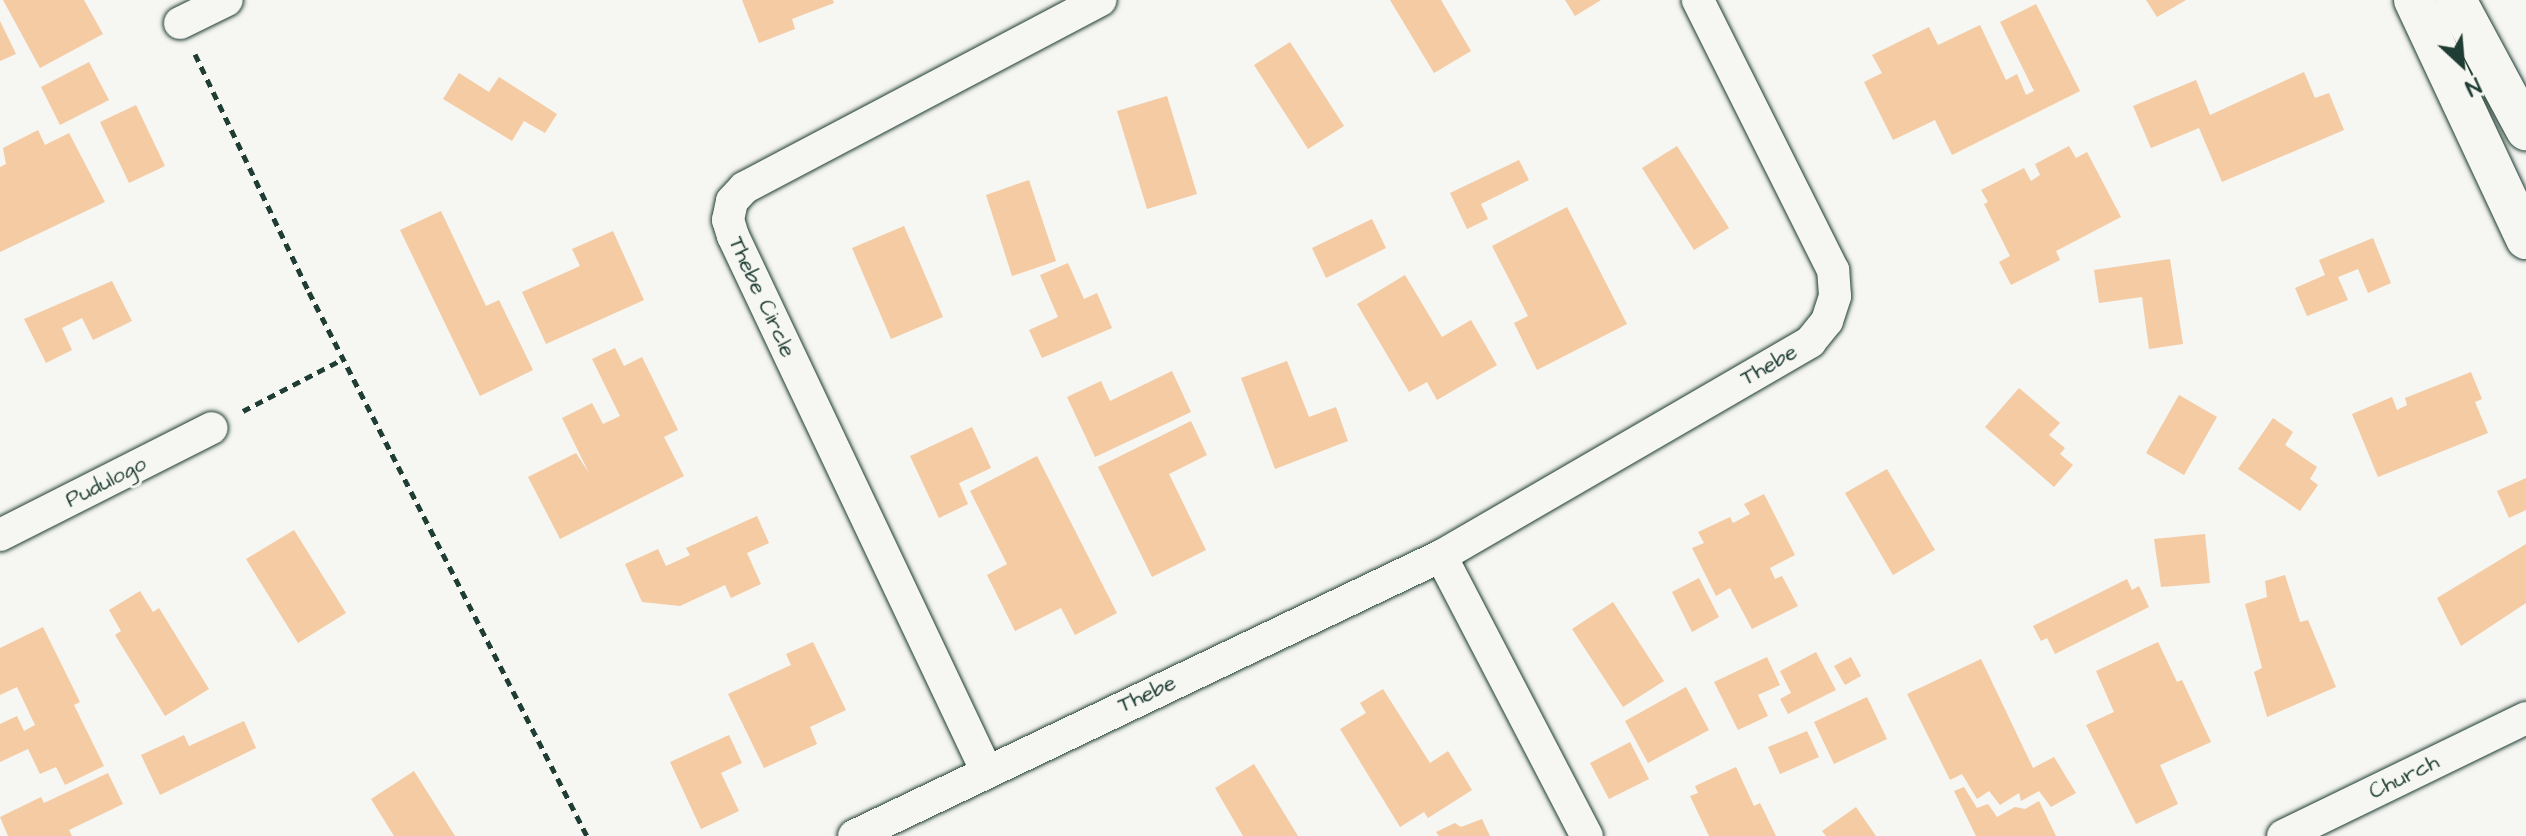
<!DOCTYPE html>
<html>
<head>
<meta charset="utf-8">
<style>
  body { margin:0 }
  #map { position:relative; width:2526px; height:836px; overflow:hidden; background:#f6f6f2; font-family:"Architects Daughter",sans-serif }
  div>[style] { position:absolute }
  [style*='--x'] { left:calc(var(--x)*1px); top:calc(var(--y)*1px); width:calc(var(--w)*1px); rotate:calc(var(--a)*1deg) }
  .building>* { inset:0; background:#f4cba3 }
  .path>* { height:5px; margin-top:-2.5px; transform-origin:0; background:repeating-linear-gradient(90deg,#1f3d34 0 8px,transparent 0 14px) }
  .roads { filter:drop-shadow(0 0 2px #1f3d34) drop-shadow(0 0 2px #1f3d34) }
  .minor>* { height:32px; margin:-16px; padding:0 16px; transform-origin:16px; border-radius:16px; background:#f6f6f2 }
  .tertiary>* { height:40px; margin:-20px; padding:0 20px; transform-origin:20px; border-radius:20px; background:#f6f6f2 }
  span { translate:-50% -50%; white-space:nowrap; text-align:center; line-height:1.15; -webkit-text-stroke:6px #f6f6f2; paint-order:stroke }
  .street-label { font-size:22px; color:#1f3d34 }
  .north { position:absolute; left:2422px; top:24px; width:80px; height:80px; -webkit-text-stroke:6px #f6f6f2; paint-order:stroke; rotate:154deg; font-size:22px; font-weight:700; line-height:32px; text-align:center; color:#1f3d34 }
  .north::after { content:''; display:block; margin:auto; width:28px; height:36px; background:#1f3d34; clip-path:polygon(50% 0,100% 100%,50% 72%,0 100%) }
</style>
</head>
<body>
<div id="map">
  <div class="building">
    <i style="clip-path:polygon(3px 0,84px 0,103px 34px,40px 68px)"></i>
    <i style="clip-path:polygon(742px 0,833px 0,834px 3px,792px 19px,795px 29px,759px 43px)"></i>
    <i style="clip-path:polygon(1390px 0,1441px 0,1471px 51px,1434px 73px)"></i>
    <i style="clip-path:polygon(1565px 0,1601px 0,1575px 16px)"></i>
    <i style="clip-path:polygon(2146px 0,2186px 0,2157px 17px)"></i>
    <i style="clip-path:polygon(2036px 4px,2080px 91px,1952px 155px,1935px 120px,1893px 140px,1864px 82px,1882px 73px,1872px 55px,1929px 27px,1938px 45px,1980px 25px,2006px 80px,2017px 74px,2026px 95px,2034px 91px,2000px 22px)"></i>
    <i style="clip-path:polygon(0 21px,16px 54px,0 61px)"></i>
    <i style="clip-path:polygon(1290px 42px,1344px 126px,1308px 149px,1254px 65px)"></i>
    <i style="clip-path:polygon(89px 62px,109px 100px,60px 125px,41px 87px)"></i>
    <i style="clip-path:polygon(2304px 72px,2315px 98px,2329px 93px,2344px 130px,2222px 182px,2199px 128px,2151px 148px,2133px 106px,2196px 80px,2210px 115px)"></i>
    <i style="clip-path:polygon(459px 73px,489px 92px,499px 77px,557px 114px,545px 133px,524px 121px,512px 141px,443px 99px)"></i>
    <i style="clip-path:polygon(1167px 96px,1197px 194px,1147px 209px,1117px 111px)"></i>
    <i style="clip-path:polygon(136px 105px,165px 166px,129px 183px,100px 122px)"></i>
    <i style="clip-path:polygon(38px 130px,45px 145px,69px 133px,105px 202px,0 252px,0 167px,6px 164px,3px 148px)"></i>
    <i style="clip-path:polygon(1677px 146px,1729px 228px,1694px 250px,1642px 168px)"></i>
    <i style="clip-path:polygon(2069px 146px,2076px 158px,2087px 152px,2121px 217px,2056px 251px,2060px 260px,2011px 285px,1999px 262px,2010px 256px,1984px 204px,1988px 202px,1981px 190px,2024px 168px,2031px 181px,2040px 175px,2035px 164px)"></i>
    <i style="clip-path:polygon(1519px 160px,1529px 180px,1481px 204px,1488px 219px,1467px 229px,1450px 193px)"></i>
    <i style="clip-path:polygon(1029px 180px,1056px 261px,1012px 276px,986px 195px)"></i>
    <i style="clip-path:polygon(1567px 207px,1627px 324px,1537px 370px,1514px 323px,1528px 316px,1492px 246px)"></i>
    <i style="clip-path:polygon(441px 211px,486px 306px,499px 300px,533px 370px,480px 396px,400px 230px)"></i>
    <i style="clip-path:polygon(1372px 219px,1386px 248px,1326px 278px,1312px 248px)"></i>
    <i style="clip-path:polygon(904px 226px,943px 317px,891px 339px,852px 248px)"></i>
    <i style="clip-path:polygon(613px 231px,644px 300px,546px 344px,522px 292px,580px 266px,572px 249px)"></i>
    <i style="clip-path:polygon(2373px 238px,2391px 283px,2368px 293px,2358px 269px,2338px 277px,2348px 300px,2307px 316px,2295px 288px,2325px 275px,2319px 260px)"></i>
    <i style="clip-path:polygon(2170px 259px,2183px 344px,2149px 349px,2142px 297px,2099px 303px,2094px 270px)"></i>
    <i style="clip-path:polygon(1068px 263px,1084px 299px,1097px 293px,1112px 328px,1042px 358px,1029px 330px,1058px 317px,1040px 275px)"></i>
    <i style="clip-path:polygon(1405px 275px,1442px 337px,1471px 320px,1497px 365px,1437px 400px,1427px 382px,1409px 392px,1357px 304px)"></i>
    <i style="clip-path:polygon(112px 281px,132px 321px,93px 340px,82px 318px,62px 328px,72px 350px,46px 363px,24px 319px)"></i>
    <i style="clip-path:polygon(615px 348px,624px 366px,642px 357px,678px 430px,664px 437px,684px 476px,560px 539px,528px 477px,576px 453px,589px 473px,562px 418px,592px 403px,603px 424px,620px 416px,592px 359px)"></i>
    <i style="clip-path:polygon(1287px 361px,1309px 417px,1336px 407px,1348px 441px,1275px 469px,1241px 378px)"></i>
    <i style="clip-path:polygon(1172px 371px,1191px 412px,1095px 457px,1067px 397px,1101px 381px,1110px 401px)"></i>
    <i style="clip-path:polygon(2471px 372px,2482px 399px,2475px 402px,2488px 433px,2378px 477px,2352px 414px,2392px 397px,2397px 410px,2407px 405px,2405px 398px)"></i>
    <i style="clip-path:polygon(2019px 388px,2060px 423px,2049px 435px,2065px 448px,2060px 454px,2073px 465px,2054px 487px,1985px 427px)"></i>
    <i style="clip-path:polygon(2179px 395px,2217px 417px,2184px 475px,2146px 453px)"></i>
    <i style="clip-path:polygon(2273px 418px,2293px 432px,2285px 445px,2317px 467px,2310px 479px,2318px 485px,2300px 511px,2238px 469px)"></i>
    <i style="clip-path:polygon(1191px 421px,1207px 455px,1169px 474px,1206px 550px,1152px 577px,1098px 467px)"></i>
    <i style="clip-path:polygon(972px 427px,991px 468px,959px 483px,968px 504px,939px 518px,910px 456px)"></i>
    <i style="clip-path:polygon(1037px 456px,1117px 613px,1075px 635px,1061px 608px,1015px 631px,987px 575px,1007px 564px,970px 491px)"></i>
    <i style="clip-path:polygon(1887px 469px,1935px 550px,1893px 575px,1845px 493px)"></i>
    <i style="clip-path:polygon(2526px 478px,2526px 510px,2509px 518px,2497px 491px)"></i>
    <i style="clip-path:polygon(1764px 494px,1795px 555px,1770px 568px,1775px 579px,1782px 576px,1798px 606px,1752px 629px,1730px 588px,1716px 596px,1692px 548px,1704px 543px,1698px 532px,1730px 517px,1733px 523px,1750px 514px,1744px 504px)"></i>
    <i style="clip-path:polygon(757px 516px,769px 543px,747px 553px,761px 584px,731px 598px,725px 585px,680px 606px,642px 602px,625px 564px,658px 549px,666px 566px,690px 555px,686px 548px)"></i>
    <i style="clip-path:polygon(294px 530px,346px 613px,298px 643px,246px 559px)"></i>
    <i style="clip-path:polygon(2205px 534px,2210px 583px,2161px 587px,2154px 539px)"></i>
    <i style="clip-path:polygon(2526px 544px,2526px 603px,2461px 646px,2437px 598px)"></i>
    <i style="clip-path:polygon(2285px 575px,2300px 622px,2308px 620px,2336px 687px,2267px 717px,2254px 672px,2262px 668px,2245px 604px,2267px 597px,2265px 581px)"></i>
    <i style="clip-path:polygon(1699px 578px,1719px 617px,1692px 632px,1672px 592px)"></i>
    <i style="clip-path:polygon(2127px 579px,2132px 590px,2139px 586px,2149px 607px,2055px 654px,2047px 638px,2041px 641px,2033px 626px)"></i>
    <i style="clip-path:polygon(140px 591px,153px 612px,159px 608px,209px 689px,165px 716px,115px 635px,121px 631px,109px 610px)"></i>
    <i style="clip-path:polygon(1613px 602px,1664px 681px,1623px 707px,1572px 629px)"></i>
    <i style="clip-path:polygon(43px 627px,80px 702px,74px 705px,104px 766px,65px 785px,56px 767px,40px 774px,28px 749px,0 762px,0 724px,17px 716px,24px 731px,35px 725px,17px 687px,0 695px,0 648px)"></i>
    <i style="clip-path:polygon(813px 642px,846px 710px,810px 727px,817px 744px,764px 768px,728px 694px,791px 665px,786px 654px)"></i>
    <i style="clip-path:polygon(2158px 642px,2177px 682px,2182px 680px,2211px 742px,2160px 765px,2178px 804px,2136px 824px,2086px 725px,2114px 712px,2096px 671px)"></i>
    <i style="clip-path:polygon(1816px 652px,1836px 690px,1788px 714px,1780px 699px,1791px 693px,1780px 671px)"></i>
    <i style="clip-path:polygon(1767px 657px,1780px 685px,1758px 695px,1768px 716px,1738px 730px,1714px 682px)"></i>
    <i style="clip-path:polygon(1851px 657px,1861px 676px,1845px 685px,1834px 666px)"></i>
    <i style="clip-path:polygon(1981px 659px,2033px 768px,2054px 757px,2076px 793px,2051px 807px,2039px 791px,2021px 801px,2019px 793px,2000px 805px,1989px 791px,1977px 799px,1962px 774px,1950px 780px,1907px 694px)"></i>
    <i style="clip-path:polygon(1686px 687px,1709px 730px,1648px 763px,1625px 721px)"></i>
    <i style="clip-path:polygon(1383px 689px,1430px 763px,1448px 751px,1472px 790px,1428px 818px,1424px 812px,1400px 827px,1340px 729px,1366px 713px,1360px 703px)"></i>
    <i style="clip-path:polygon(1867px 697px,1887px 739px,1834px 764px,1814px 722px)"></i>
    <i style="clip-path:polygon(244px 721px,256px 748px,160px 795px,141px 755px,184px 735px,189px 746px)"></i>
    <i style="clip-path:polygon(1807px 731px,1819px 757px,1780px 774px,1768px 747px)"></i>
    <i style="clip-path:polygon(729px 735px,742px 763px,721px 773px,739px 811px,701px 829px,670px 762px)"></i>
    <i style="clip-path:polygon(1630px 742px,1649px 779px,1609px 799px,1590px 763px)"></i>
    <i style="clip-path:polygon(1254px 764px,1298px 836px,1243px 836px,1215px 788px)"></i>
    <i style="clip-path:polygon(1736px 767px,1754px 806px,1760px 803px,1776px 836px,1709px 836px,1690px 796px,1698px 793px,1695px 786px)"></i>
    <i style="clip-path:polygon(414px 771px,455px 836px,394px 836px,371px 799px)"></i>
    <i style="clip-path:polygon(108px 773px,123px 804px,69px 830px,72px 836px,8px 836px,0 817px,41px 797px,44px 803px)"></i>
    <i style="clip-path:polygon(1964px 787px,1977px 808px,1988px 804px,1997px 817px,2015px 807px,2025px 809px,2039px 801px,2056px 836px,1976px 836px,1954px 791px)"></i>
    <i style="clip-path:polygon(1856px 807px,1876px 836px,1826px 836px,1822px 831px)"></i>
    <i style="clip-path:polygon(1482px 819px,1490px 836px,1439px 836px,1436px 832px,1455px 823px,1461px 827px)"></i>
  </div>
  <div class="path">
    <i style="--x:195;--y:54;--w:264;--a:64.4"></i>
    <i style="--x:309;--y:292;--w:611;--a:62.93"></i>
    <i style="--x:243;--y:411;--w:115;--a:-27.5"></i>
  </div>
  <div class="roads">
    <div class="minor">
      <i style="--x:180;--y:23;--w:52;--a:-26.1"></i>
      <i style="--x:0;--y:535;--w:237;--a:-26.8"></i>
      <i style="--x:1441;--y:556;--w:316;--a:62.5"></i>
      <i style="--x:986;--y:770;--w:591;--a:-115.35"></i>
      <i style="--x:733;--y:236;--w:17;--a:-107"></i>
      <i style="--x:728;--y:220;--w:19;--a:-78"></i>
      <i style="--x:732;--y:201;--w:18;--a:-47"></i>
      <i style="--x:744;--y:188;--w:403;--a:-27.8"></i>
      <i style="--x:854;--y:836;--w:650;--a:-25.5"></i>
      <i style="--x:1441;--y:556;--w:427;--a:-30.1"></i>
      <i style="--x:1810;--y:342;--w:27;--a:-51"></i>
      <i style="--x:1827;--y:321;--w:26;--a:-72"></i>
      <i style="--x:1835;--y:296;--w:26;--a:-94"></i>
      <i style="--x:1833;--y:270;--w:302;--a:-116.6"></i>
      <i style="--x:2283;--y:836;--w:270;--a:-25.9"></i>
    </div>
    <div class="tertiary">
      <i style="--x:2414;--y:0;--w:264;--a:64.9"></i>
      <i style="--x:2456;--y:0;--w:148;--a:61.7"></i>
    </div>
  </div>
  <div class="street-label">
    <span style="left:762px;top:297px;rotate:65deg">Thebe Circle</span>
    <span style="left:1769px;top:365px;rotate:-30deg">Thebe</span>
    <span style="left:106px;top:482px;rotate:-27deg">Pudulogo</span>
    <span style="left:1147px;top:694px;rotate:-25deg">Thebe</span>
    <span style="left:2404px;top:777px;rotate:-26deg">Church</span>
  </div>
  <div class="north">N</div>
</div>
</body>
</html>
